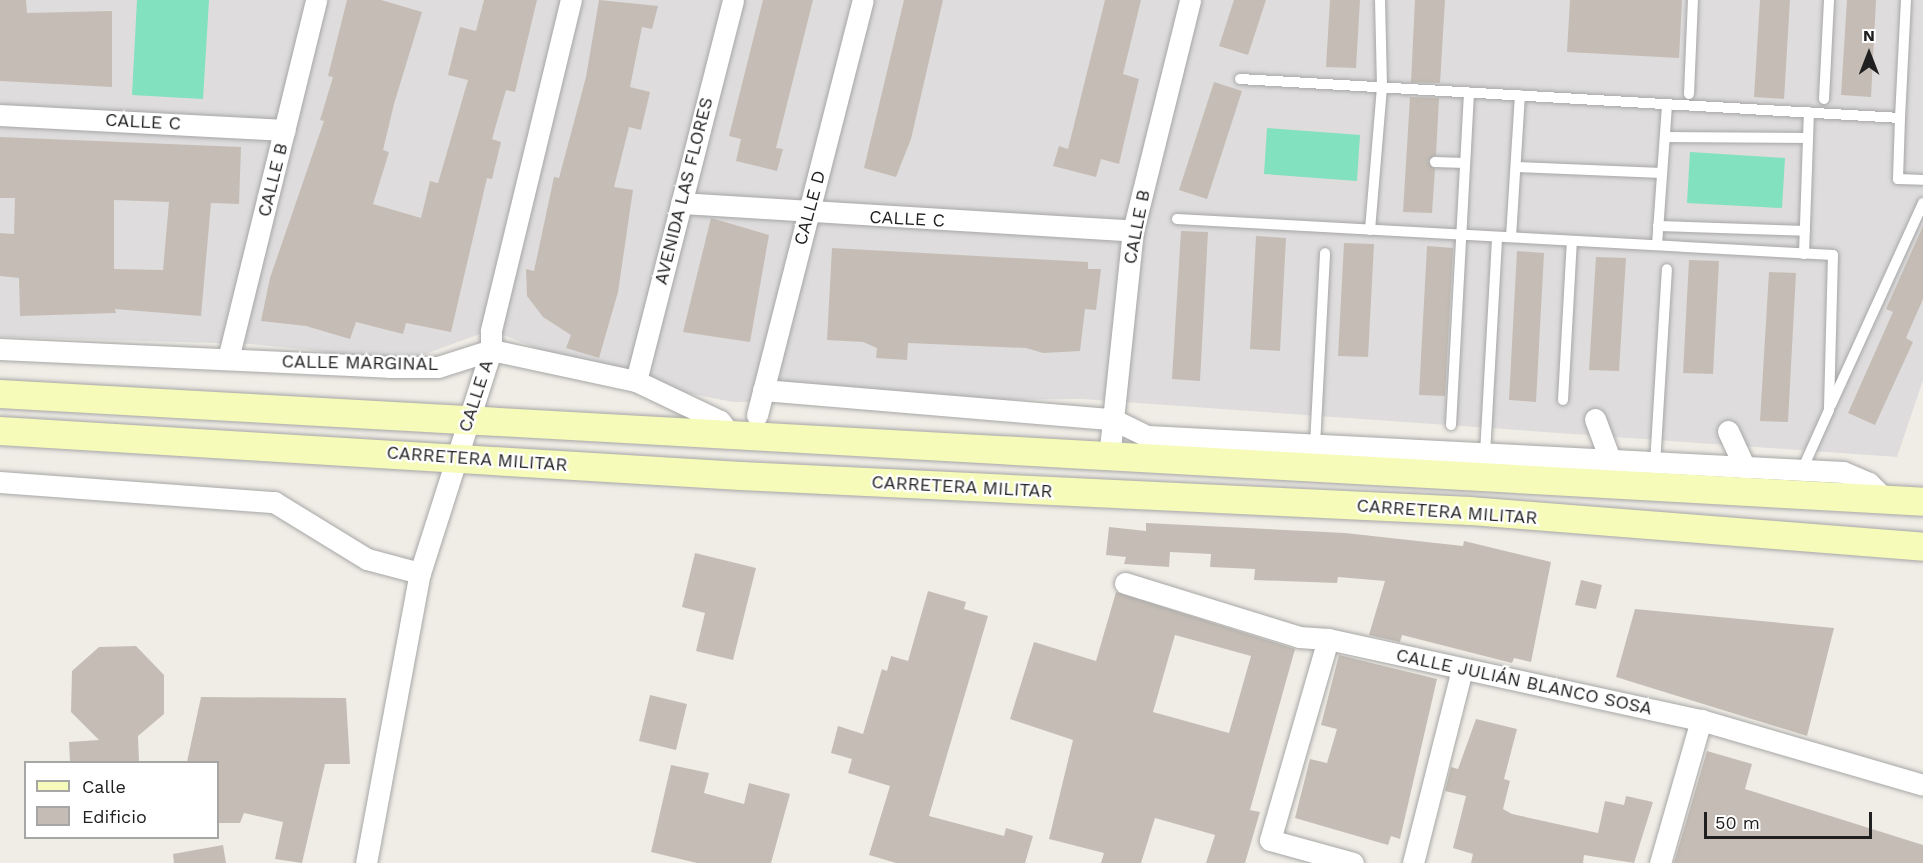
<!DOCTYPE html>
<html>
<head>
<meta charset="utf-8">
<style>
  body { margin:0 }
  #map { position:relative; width:1923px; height:863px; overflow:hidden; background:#f0ede6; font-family:"Work Sans",sans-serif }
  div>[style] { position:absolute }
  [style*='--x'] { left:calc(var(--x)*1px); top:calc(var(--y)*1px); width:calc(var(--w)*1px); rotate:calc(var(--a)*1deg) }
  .residential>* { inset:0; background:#dedcdc }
  .pitch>* { inset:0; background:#82e1be }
  .building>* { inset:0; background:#c5bdb5 }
  .roads { filter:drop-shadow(0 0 2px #a7a7a7) drop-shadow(0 0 2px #a7a7a7) }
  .lane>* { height:10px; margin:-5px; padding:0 5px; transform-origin:5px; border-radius:5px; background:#fff }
  .street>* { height:21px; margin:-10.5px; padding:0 10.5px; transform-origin:10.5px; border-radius:10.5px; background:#fff }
  .secondary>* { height:28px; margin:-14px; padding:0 14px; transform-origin:14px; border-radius:14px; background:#f6fbb9 }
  span { translate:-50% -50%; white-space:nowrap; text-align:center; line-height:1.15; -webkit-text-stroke:4.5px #fff; paint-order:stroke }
  .street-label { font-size:18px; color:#202020 }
  .legend { position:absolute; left:24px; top:761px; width:195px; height:78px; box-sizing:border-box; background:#fff; border:2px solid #a6a6a6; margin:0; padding:8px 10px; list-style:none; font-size:18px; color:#202020 }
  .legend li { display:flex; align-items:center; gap:12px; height:30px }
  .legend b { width:30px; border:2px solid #a6a6a6 }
  .north { position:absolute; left:1839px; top:24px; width:60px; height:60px; -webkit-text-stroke:4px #fff; paint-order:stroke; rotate:0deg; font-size:16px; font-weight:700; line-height:24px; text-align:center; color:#202020 }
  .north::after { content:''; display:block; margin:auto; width:21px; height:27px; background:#202020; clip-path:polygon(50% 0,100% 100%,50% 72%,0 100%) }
  .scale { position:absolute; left:1704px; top:812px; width:168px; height:27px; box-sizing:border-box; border:3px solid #202020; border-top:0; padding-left:8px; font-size:18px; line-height:21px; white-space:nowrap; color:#202020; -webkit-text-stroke:4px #fff; paint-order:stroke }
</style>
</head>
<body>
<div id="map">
  <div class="residential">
    <i style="clip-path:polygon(0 0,1923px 0,1923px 380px,1897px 457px,1082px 399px,733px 402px,614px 379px,491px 330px,389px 367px,321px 351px,250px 344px,0 337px)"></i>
  </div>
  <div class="pitch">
    <i style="clip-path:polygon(137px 0,209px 0,203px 99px,132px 95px)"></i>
    <i style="clip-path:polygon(1267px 128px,1360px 135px,1357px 181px,1264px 174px)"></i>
    <i style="clip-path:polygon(1690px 152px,1785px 158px,1782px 208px,1687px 203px)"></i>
  </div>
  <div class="building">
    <i style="clip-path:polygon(0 0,26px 0,27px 13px,112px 11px,112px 87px,0 81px)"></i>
    <i style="clip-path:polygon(347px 0,381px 0,422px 12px,394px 104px,383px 150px,389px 152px,373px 204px,421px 218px,430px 181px,438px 183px,468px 80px,448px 75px,460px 27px,476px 31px,484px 0,537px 0,515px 92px,506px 90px,492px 139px,501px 142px,492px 179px,487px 178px,451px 332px,406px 323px,403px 334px,356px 322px,350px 339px,306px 326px,261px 321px,270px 278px,324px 121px,320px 120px,333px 77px,328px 76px)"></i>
    <i style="clip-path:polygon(599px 0,658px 6px,652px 29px,642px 27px,630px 87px,650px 92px,641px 130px,629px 127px,614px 187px,633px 190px,618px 292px,599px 358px,566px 348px,571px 335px,543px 317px,527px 296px,526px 269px,534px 271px,554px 177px,559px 178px,586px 77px)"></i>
    <i style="clip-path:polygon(763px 0,813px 0,776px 148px,783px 149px,777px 171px,736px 161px,741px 139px,729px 136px)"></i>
    <i style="clip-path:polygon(904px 0,943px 0,911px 139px,896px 177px,864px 168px)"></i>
    <i style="clip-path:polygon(1105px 0,1141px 0,1123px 74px,1139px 79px,1119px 164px,1101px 159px,1096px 177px,1053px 166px,1059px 146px,1068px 149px)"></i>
    <i style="clip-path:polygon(1234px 0,1266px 0,1248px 55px,1219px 46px)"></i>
    <i style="clip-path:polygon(1330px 0,1360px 0,1356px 68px,1326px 67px)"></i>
    <i style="clip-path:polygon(1415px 0,1445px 0,1440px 83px,1411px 82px)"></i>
    <i style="clip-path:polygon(1570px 0,1682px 0,1679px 58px,1567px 52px)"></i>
    <i style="clip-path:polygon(1760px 0,1790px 0,1784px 99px,1754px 97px)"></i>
    <i style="clip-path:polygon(1847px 0,1876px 0,1871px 97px,1841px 95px)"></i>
    <i style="clip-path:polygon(1214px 82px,1242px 91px,1207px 199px,1179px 190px)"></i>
    <i style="clip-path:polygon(1410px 97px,1439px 98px,1436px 155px,1428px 161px,1435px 169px,1432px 213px,1403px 212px)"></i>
    <i style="clip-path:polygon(evenodd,0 137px,241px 147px,239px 204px,211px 203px,201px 316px,115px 309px,116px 313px,20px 316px,19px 278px,0 276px,0 233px,14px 234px,15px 198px,0 198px,0 137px,114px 200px,169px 202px,163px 270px,114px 269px,114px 200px)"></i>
    <i style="clip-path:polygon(711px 218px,769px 235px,750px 342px,683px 332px)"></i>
    <i style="clip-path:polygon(1923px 226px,1923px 299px,1906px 338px,1913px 342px,1875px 425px,1848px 413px,1893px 312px,1886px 309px)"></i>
    <i style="clip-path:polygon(1181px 231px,1208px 232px,1200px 381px,1172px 379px)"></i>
    <i style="clip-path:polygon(1256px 236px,1286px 238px,1280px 351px,1250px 349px)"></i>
    <i style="clip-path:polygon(1344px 243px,1374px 244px,1368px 357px,1338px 356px)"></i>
    <i style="clip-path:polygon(1427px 246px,1453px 248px,1445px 396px,1419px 395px)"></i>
    <i style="clip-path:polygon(832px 248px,1088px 262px,1088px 269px,1101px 269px,1096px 310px,1085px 309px,1080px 351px,1043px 353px,1026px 348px,908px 343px,907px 360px,876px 358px,877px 348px,863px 342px,827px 340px)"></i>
    <i style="clip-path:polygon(1517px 251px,1544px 253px,1536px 402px,1509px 400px)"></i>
    <i style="clip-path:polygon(1596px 257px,1626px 258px,1619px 371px,1589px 370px)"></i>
    <i style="clip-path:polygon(1689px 260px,1719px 261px,1713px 374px,1683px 373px)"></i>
    <i style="clip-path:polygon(1769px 272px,1796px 273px,1788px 422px,1760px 421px)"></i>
    <i style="clip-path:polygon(1146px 523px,1345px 533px,1463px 546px,1464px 541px,1551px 562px,1531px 662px,1514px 658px,1512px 663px,1402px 635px,1400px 642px,1369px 635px,1385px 581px,1338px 577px,1337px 583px,1254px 580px,1255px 569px,1210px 567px,1211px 554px,1170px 552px,1169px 567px,1124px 564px,1126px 557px,1106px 555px,1109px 527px,1146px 531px)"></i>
    <i style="clip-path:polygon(695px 553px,756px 568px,733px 660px,696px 651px,705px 613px,682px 607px)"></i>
    <i style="clip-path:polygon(1581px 580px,1602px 585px,1596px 609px,1575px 605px)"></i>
    <i style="clip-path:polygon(928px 591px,966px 602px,964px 609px,988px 616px,929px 816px,1004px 836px,1006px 828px,1033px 836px,1025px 863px,896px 863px,869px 855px,890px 786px,848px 773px,852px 759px,831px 753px,838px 726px,863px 734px,882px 669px,887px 671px,891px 656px,908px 661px)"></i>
    <i style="clip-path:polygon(evenodd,1116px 592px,1295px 649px,1250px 810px,1260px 812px,1245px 863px,1206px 863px,1215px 835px,1155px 818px,1141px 863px,1101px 863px,1104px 853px,1049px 839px,1073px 740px,1010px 719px,1034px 642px,1096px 661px,1116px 592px,1175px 635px,1251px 656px,1229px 733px,1153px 712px,1175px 635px)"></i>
    <i style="clip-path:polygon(1635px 609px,1834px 628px,1807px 736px,1616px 677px)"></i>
    <i style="clip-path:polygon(136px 646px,164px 675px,164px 714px,138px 736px,139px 762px,70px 762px,69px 742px,99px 740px,71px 712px,72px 671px,99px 647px)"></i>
    <i style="clip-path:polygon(1339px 655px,1437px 679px,1400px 839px,1391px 836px,1388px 845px,1295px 818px,1310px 759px,1327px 763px,1337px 729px,1321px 725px)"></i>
    <i style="clip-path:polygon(650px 695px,687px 704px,676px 750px,639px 741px)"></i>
    <i style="clip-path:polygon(201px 697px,346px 698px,350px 764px,325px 764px,302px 863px,275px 859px,283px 822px,244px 813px,240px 823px,218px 823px,218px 762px,187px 762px)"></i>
    <i style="clip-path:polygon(1476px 719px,1517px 729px,1504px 779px,1510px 781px,1503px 809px,1512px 814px,1598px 833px,1605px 801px,1624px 805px,1626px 796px,1653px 802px,1634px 863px,1584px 855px,1583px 863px,1471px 863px,1473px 854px,1453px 848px,1466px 796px,1445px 791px,1451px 767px,1458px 769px)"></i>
    <i style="clip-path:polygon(1707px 751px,1752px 764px,1745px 789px,1923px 845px,1923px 863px,1674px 863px)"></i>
    <i style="clip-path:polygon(671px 765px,709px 773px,704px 793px,744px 804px,749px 783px,790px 794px,771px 863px,697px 863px,651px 852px)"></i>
    <i style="clip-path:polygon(223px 845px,226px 863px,174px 863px,173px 854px)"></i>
  </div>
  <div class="roads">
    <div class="lane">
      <i style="--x:1240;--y:79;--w:661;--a:3.38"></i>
      <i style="--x:1900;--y:118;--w:61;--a:91.9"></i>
      <i style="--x:1898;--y:179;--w:25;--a:2"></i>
      <i style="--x:1689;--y:94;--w:94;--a:-87.6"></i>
      <i style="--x:1824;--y:99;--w:99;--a:-87.1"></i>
      <i style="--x:1900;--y:118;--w:118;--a:-87.1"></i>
      <i style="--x:1665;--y:137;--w:143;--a:0.4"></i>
      <i style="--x:1435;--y:162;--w:30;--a:2"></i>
      <i style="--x:1517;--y:167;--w:145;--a:2.4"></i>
      <i style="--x:1177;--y:219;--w:657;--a:3.14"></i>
      <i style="--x:1833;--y:255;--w:155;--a:91.5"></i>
      <i style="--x:1829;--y:410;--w:66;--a:114.2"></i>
      <i style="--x:1658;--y:226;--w:147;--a:1.9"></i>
      <i style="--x:1370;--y:230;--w:144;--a:-85.2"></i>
      <i style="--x:1382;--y:87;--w:87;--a:-91.3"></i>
      <i style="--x:1511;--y:237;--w:142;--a:-86.4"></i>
      <i style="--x:1657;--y:245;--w:141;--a:-85.9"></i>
      <i style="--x:1804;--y:254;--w:142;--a:-88"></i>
      <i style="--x:1563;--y:400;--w:159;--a:-86.8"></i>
      <i style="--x:1831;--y:405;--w:222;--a:-65.5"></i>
      <i style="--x:1451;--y:425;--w:333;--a:-86.9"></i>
      <i style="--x:1315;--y:445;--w:192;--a:-87"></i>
      <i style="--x:1485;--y:454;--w:217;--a:-86.8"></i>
      <i style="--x:1655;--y:464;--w:195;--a:-86.5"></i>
    </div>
    <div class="street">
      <i style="--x:0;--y:115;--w:285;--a:3"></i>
      <i style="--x:681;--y:203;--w:453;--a:3.5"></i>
      <i style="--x:0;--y:349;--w:389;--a:2.6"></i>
      <i style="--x:389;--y:367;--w:49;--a:0"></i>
      <i style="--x:438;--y:367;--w:56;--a:-17.8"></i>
      <i style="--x:491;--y:350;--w:148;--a:12.1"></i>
      <i style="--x:636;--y:381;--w:93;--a:25.5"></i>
      <i style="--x:720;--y:421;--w:21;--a:53"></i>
      <i style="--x:228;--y:359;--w:370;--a:-76.2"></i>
      <i style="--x:636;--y:381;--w:393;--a:-75.7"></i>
      <i style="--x:763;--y:390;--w:350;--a:4.8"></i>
      <i style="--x:1112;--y:419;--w:39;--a:26"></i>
      <i style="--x:1147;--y:436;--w:697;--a:2.96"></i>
      <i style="--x:1843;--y:472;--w:28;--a:23"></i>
      <i style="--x:1869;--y:483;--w:24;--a:45"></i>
      <i style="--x:757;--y:415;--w:428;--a:-75.7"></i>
      <i style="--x:1595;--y:419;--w:46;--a:69.6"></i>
      <i style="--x:1728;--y:431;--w:41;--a:65.3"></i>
      <i style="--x:1109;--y:458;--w:228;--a:-84"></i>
      <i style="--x:1133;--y:231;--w:238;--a:-76.1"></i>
      <i style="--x:0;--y:482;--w:275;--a:4.2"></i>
      <i style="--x:274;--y:502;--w:109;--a:31.5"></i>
      <i style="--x:367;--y:559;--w:55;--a:14.8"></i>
      <i style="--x:1125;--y:583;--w:182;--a:17.2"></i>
      <i style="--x:1299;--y:637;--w:29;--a:4"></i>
      <i style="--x:1328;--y:639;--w:382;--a:12.3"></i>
      <i style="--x:1701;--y:720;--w:231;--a:16.3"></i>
      <i style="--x:1328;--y:639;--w:209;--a:106.1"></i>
      <i style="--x:1270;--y:840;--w:86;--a:15.5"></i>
      <i style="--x:366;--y:863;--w:295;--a:-79.5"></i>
      <i style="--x:420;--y:573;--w:234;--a:-72.3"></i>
      <i style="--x:491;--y:350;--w:20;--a:-90"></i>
      <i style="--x:491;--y:330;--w:340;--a:-76.4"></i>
      <i style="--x:1413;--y:863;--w:199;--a:-75.8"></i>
      <i style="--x:1660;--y:863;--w:149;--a:-74"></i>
    </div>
    <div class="secondary">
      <i style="--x:0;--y:394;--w:1926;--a:3.21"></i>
      <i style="--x:0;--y:431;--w:742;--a:3.48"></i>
      <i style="--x:741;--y:476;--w:730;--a:2.75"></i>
      <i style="--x:1470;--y:511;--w:454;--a:4.5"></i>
    </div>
  </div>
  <div class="street-label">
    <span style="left:143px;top:122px;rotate:3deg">CALLE C</span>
    <span style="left:273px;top:180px;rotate:-76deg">CALLE B</span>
    <span style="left:684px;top:191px;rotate:-76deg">AVENIDA LAS FLORES</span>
    <span style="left:810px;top:208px;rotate:-75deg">CALLE D</span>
    <span style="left:907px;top:219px;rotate:3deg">CALLE C</span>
    <span style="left:1137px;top:227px;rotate:-79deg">CALLE B</span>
    <span style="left:360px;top:363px;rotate:1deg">CALLE MARGINAL</span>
    <span style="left:476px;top:396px;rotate:-72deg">CALLE A</span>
    <span style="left:477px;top:459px;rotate:4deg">CARRETERA MILITAR</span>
    <span style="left:962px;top:487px;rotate:3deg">CARRETERA MILITAR</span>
    <span style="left:1447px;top:512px;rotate:4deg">CARRETERA MILITAR</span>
    <span style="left:1524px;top:682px;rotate:12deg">CALLE JULIÁN BLANCO SOSA</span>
  </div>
  <ul class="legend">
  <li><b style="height:8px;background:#f6fbb9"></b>Calle</li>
  <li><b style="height:16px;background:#c5bdb5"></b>Edificio</li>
  </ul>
  <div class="north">N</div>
  <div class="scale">50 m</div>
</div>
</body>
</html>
